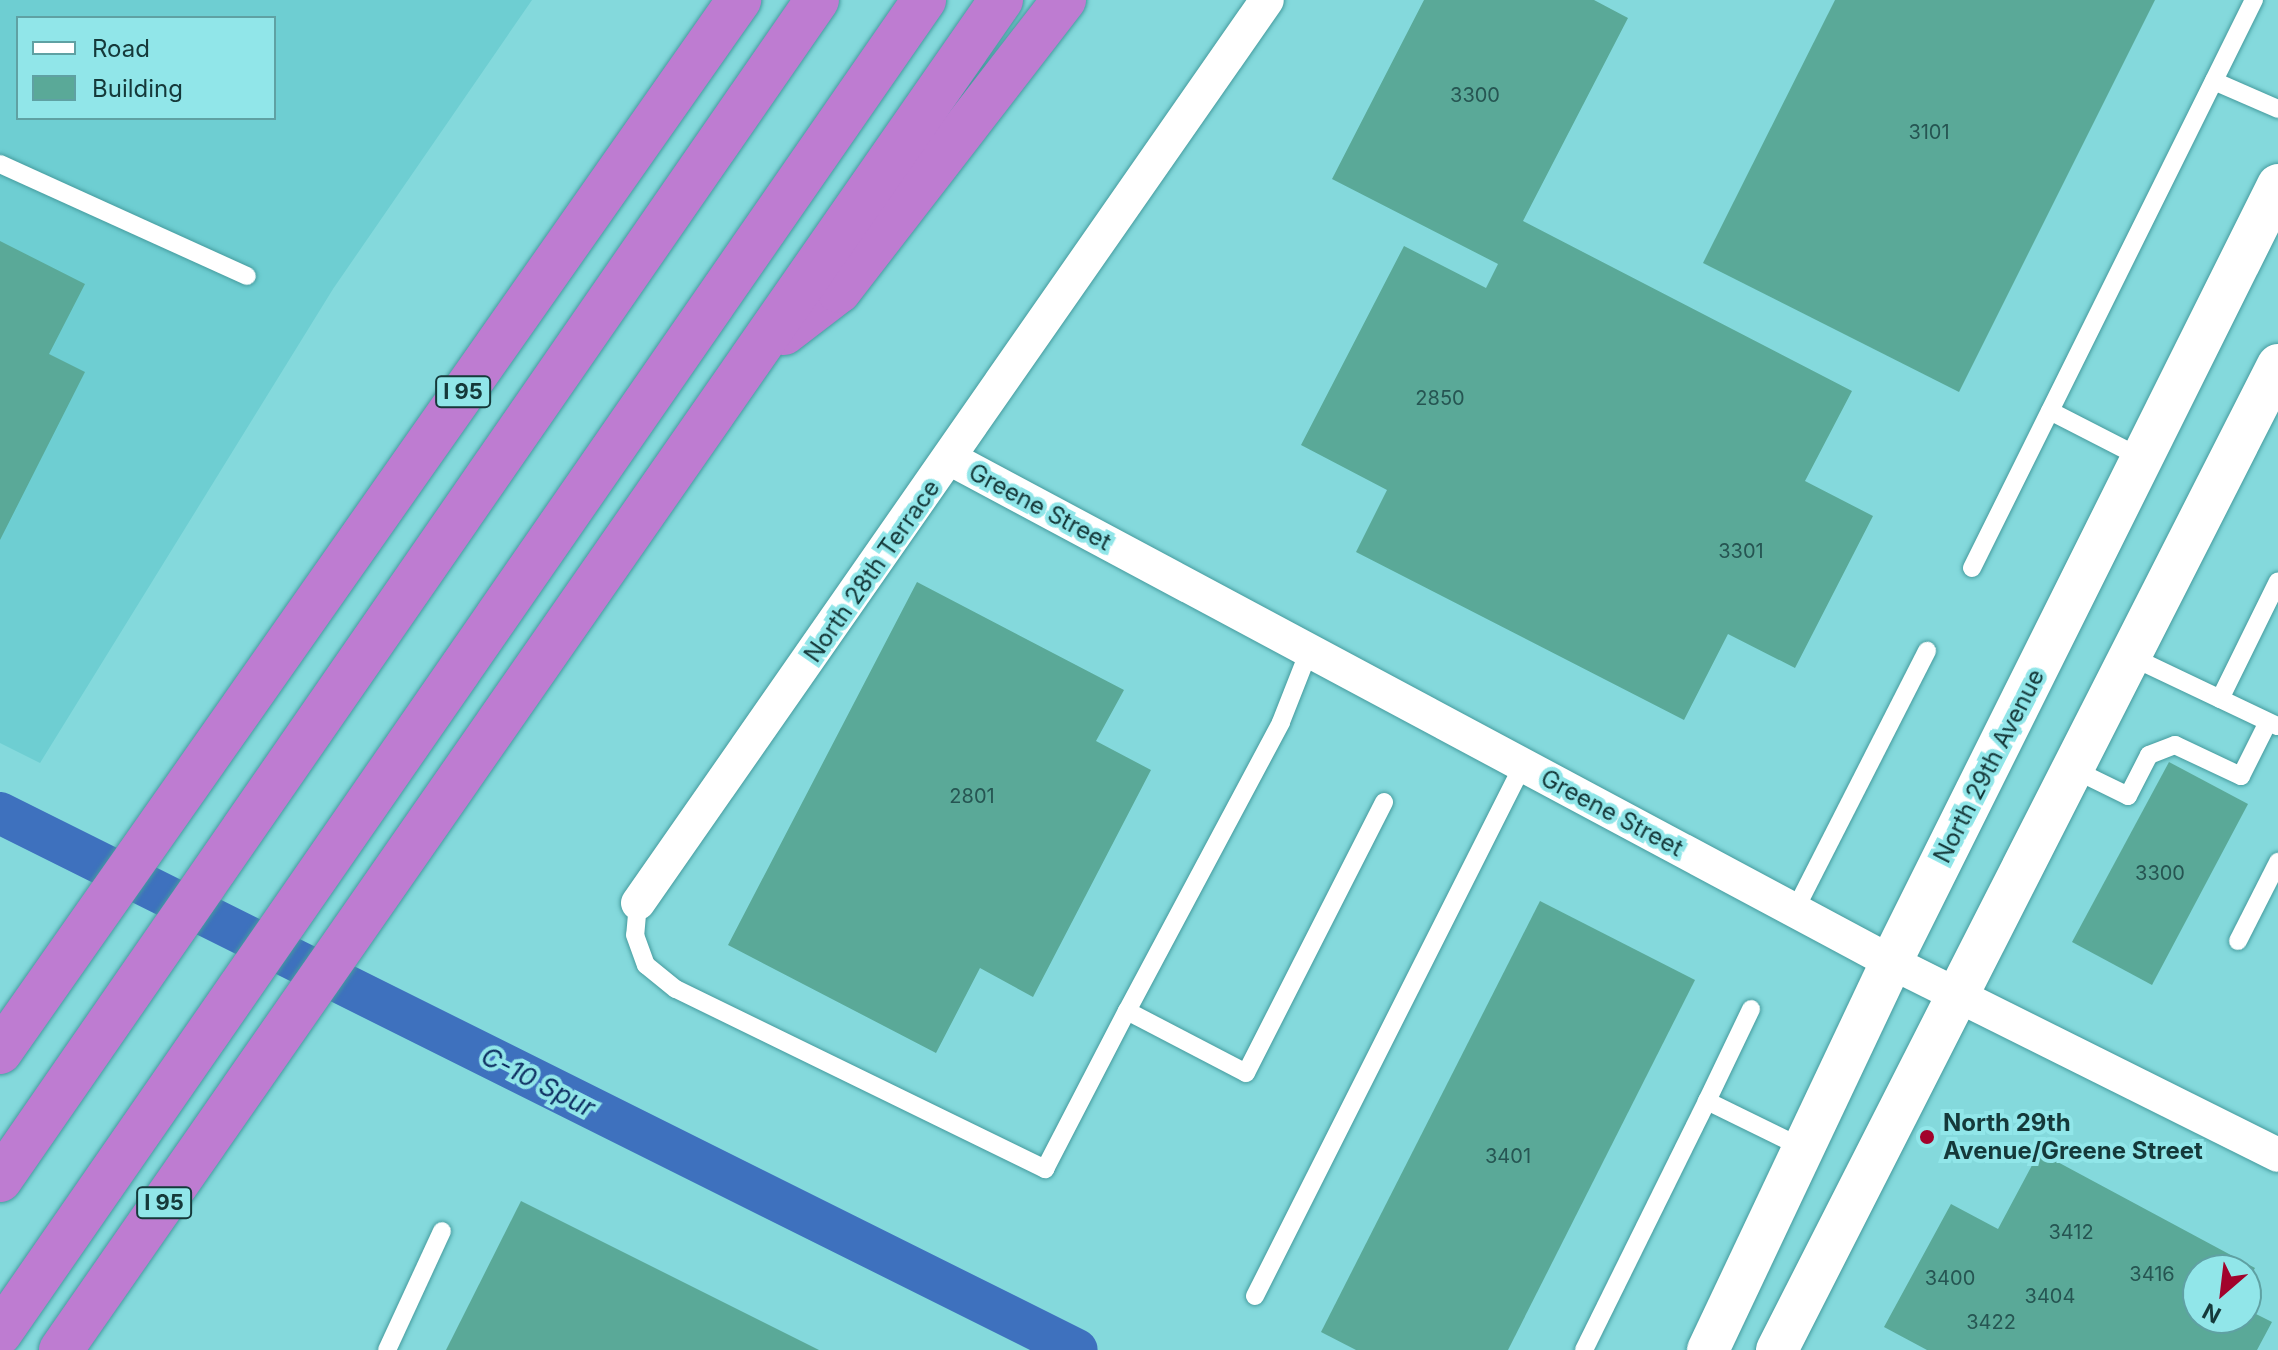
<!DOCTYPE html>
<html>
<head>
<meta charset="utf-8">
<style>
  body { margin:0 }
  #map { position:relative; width:2278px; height:1350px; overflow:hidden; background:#84d9dc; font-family:Inter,sans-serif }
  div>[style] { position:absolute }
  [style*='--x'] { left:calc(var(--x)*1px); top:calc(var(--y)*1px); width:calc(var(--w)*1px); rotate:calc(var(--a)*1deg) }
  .built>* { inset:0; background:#6eced2 }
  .canal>* { height:42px; margin:-21px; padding:0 21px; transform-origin:21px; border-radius:21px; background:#3e71be }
  .building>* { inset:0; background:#5aa998 }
  .roads { filter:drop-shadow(0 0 2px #459b9e) drop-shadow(0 0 2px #459b9e) }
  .service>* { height:18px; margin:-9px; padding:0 9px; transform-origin:9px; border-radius:9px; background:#fff }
  .minor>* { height:34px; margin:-17px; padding:0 17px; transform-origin:17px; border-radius:17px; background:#fff }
  .tertiary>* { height:42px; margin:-21px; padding:0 21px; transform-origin:21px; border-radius:21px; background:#fff }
  .motorway>* { height:44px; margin:-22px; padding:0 22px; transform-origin:22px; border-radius:22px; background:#be7cd1 }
  .dots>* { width:22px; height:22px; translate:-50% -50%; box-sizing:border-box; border:4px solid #91e6e9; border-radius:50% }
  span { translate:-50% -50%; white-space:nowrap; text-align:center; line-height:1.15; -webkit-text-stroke:8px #91e6e9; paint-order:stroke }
  .number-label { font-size:20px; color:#265552 }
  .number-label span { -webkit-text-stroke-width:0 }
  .shield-label span { padding:2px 6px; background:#91e6e9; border:2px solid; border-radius:6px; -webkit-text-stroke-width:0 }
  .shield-label { font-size:22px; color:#15393a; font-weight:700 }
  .street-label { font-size:24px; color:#15393a }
  .poi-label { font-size:24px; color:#15393a; font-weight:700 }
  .left { translate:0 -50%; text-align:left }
  .water-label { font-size:26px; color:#0e3062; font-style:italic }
  .legend { position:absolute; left:16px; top:16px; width:260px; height:104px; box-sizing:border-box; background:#91e6e9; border:2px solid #5fa1a3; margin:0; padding:10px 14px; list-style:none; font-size:24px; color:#15393a }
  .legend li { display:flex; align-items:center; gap:16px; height:40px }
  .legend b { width:40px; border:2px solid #5fa1a3 }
  .north { position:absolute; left:2182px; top:1254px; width:80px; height:80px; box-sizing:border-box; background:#91e6e9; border:2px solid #5fa1a3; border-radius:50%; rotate:208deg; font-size:22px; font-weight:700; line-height:32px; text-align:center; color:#15393a }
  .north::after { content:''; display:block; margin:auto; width:28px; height:36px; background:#a2032c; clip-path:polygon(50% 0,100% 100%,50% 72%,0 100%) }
</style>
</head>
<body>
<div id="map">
  <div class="built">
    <i style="clip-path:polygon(evenodd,0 0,532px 0,333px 289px,40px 763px,0 743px,0 0,18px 18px,274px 18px,274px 118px,18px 118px,18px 18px)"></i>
  </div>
  <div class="canal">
    <i style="--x:0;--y:813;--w:1203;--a:26.5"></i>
  </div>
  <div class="building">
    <i style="clip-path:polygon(1424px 0,1594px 0,1628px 18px,1523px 221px,1852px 391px,1805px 481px,1873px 516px,1795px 668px,1728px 634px,1684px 720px,1356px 552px,1387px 490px,1301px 445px,1404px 246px,1486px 288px,1498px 264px,1332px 179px)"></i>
    <i style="clip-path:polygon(1835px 0,2155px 0,1959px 392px,1703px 263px)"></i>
    <i style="clip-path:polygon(0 241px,85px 284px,49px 354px,85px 372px,0 540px)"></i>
    <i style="clip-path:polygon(917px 582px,1124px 690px,1096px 741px,1151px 770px,1033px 997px,980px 968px,936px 1053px,728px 945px)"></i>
    <i style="clip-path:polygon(2169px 762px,2248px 804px,2152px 985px,2072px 942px)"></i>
    <i style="clip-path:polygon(1540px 901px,1695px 980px,1508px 1350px,1356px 1350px,1321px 1332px)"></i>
    <i style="clip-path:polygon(2039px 1152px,2255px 1268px,2246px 1284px,2246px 1270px,2198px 1270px,2198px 1318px,2246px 1318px,2246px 1309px,2272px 1322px,2257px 1350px,1927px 1350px,1884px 1327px,1951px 1204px,1998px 1229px)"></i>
    <i style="clip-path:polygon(521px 1201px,819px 1350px,446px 1350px)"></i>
  </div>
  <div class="roads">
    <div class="service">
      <i style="--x:2214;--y:81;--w:70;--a:23.6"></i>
      <i style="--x:0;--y:164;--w:271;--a:24.4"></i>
      <i style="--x:2050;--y:411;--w:103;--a:27.1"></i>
      <i style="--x:1972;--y:568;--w:634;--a:-63.6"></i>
      <i style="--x:2132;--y:657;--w:161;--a:25.4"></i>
      <i style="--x:2220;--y:699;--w:131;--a:-63.8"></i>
      <i style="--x:2075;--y:770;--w:59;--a:26.1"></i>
      <i style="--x:2128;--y:796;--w:46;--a:-62.9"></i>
      <i style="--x:2149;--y:755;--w:28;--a:-21"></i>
      <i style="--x:2175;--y:745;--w:73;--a:25.2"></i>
      <i style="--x:2241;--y:776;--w:60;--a:-63.4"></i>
      <i style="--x:638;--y:903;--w:32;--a:95"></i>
      <i style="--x:635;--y:935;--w:32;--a:70"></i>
      <i style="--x:646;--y:965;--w:38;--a:39"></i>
      <i style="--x:676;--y:989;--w:411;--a:26"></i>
      <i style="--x:1045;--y:1169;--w:178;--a:-62.6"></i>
      <i style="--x:1127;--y:1011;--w:134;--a:27.5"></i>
      <i style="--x:1246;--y:1073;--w:304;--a:-63"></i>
      <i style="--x:1795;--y:910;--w:291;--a:-63"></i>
      <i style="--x:2238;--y:941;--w:89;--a:-63.1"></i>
      <i style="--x:1127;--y:1011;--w:327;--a:-61.9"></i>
      <i style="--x:1281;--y:722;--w:76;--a:-68.5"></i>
      <i style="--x:1707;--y:1101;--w:102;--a:-64.4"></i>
      <i style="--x:1255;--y:1296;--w:595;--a:-63.22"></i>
      <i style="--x:387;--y:1350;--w:131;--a:-65.2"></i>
      <i style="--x:1584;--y:1350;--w:278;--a:-63.7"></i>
      <i style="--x:1707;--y:1101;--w:107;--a:26.1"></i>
    </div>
    <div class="minor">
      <i style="--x:951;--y:459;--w:1066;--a:28.15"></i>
      <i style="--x:1891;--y:962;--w:432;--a:26.5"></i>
      <i style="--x:638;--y:903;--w:1100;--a:-55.14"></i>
    </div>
    <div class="tertiary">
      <i style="--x:1708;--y:1350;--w:429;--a:-64.7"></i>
      <i style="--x:1891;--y:962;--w:868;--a:-63.52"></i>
      <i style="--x:1777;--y:1350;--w:1105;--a:-63.04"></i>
    </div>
    <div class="motorway">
      <i style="--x:784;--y:333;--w:69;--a:-37.4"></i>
      <i style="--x:839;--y:291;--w:368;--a:-52.3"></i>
      <i style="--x:0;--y:1052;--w:1286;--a:-54.91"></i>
      <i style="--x:0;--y:1180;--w:1435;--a:-55.3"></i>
      <i style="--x:0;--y:1333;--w:1622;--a:-55.27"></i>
      <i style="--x:61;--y:1350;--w:1645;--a:-55.15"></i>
    </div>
  </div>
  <div class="dots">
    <i style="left:1927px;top:1137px;background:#a2032c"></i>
  </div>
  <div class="number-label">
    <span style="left:1475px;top:95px">3300</span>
    <span style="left:1929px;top:132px">3101</span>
    <span style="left:1440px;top:398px">2850</span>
    <span style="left:1741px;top:551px">3301</span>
    <span style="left:972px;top:796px">2801</span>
    <span style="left:2160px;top:873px">3300</span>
    <span style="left:1508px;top:1156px">3401</span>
    <span style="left:2071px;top:1232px">3412</span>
    <span style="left:2152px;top:1274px">3416</span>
    <span style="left:1950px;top:1278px">3400</span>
    <span style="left:2050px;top:1296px">3404</span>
    <span style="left:1991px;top:1322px">3422</span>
  </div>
  <div class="shield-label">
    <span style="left:463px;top:392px">I 95</span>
    <span style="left:164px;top:1203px">I 95</span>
  </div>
  <div class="street-label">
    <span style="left:1040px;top:507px;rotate:28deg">Greene Street</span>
    <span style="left:872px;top:571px;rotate:-55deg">North 28th Terrace</span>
    <span style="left:1989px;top:766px;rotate:-63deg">North 29th Avenue</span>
    <span style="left:1612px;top:813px;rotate:28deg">Greene Street</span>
  </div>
  <div class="poi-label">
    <span class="left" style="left:1943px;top:1137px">North 29th<br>Avenue/Greene Street</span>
  </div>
  <div class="water-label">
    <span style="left:538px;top:1082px;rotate:27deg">C-10 Spur</span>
  </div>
  <ul class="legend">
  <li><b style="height:10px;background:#fff"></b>Road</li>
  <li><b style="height:22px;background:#5aa998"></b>Building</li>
  </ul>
  <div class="north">N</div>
</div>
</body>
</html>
